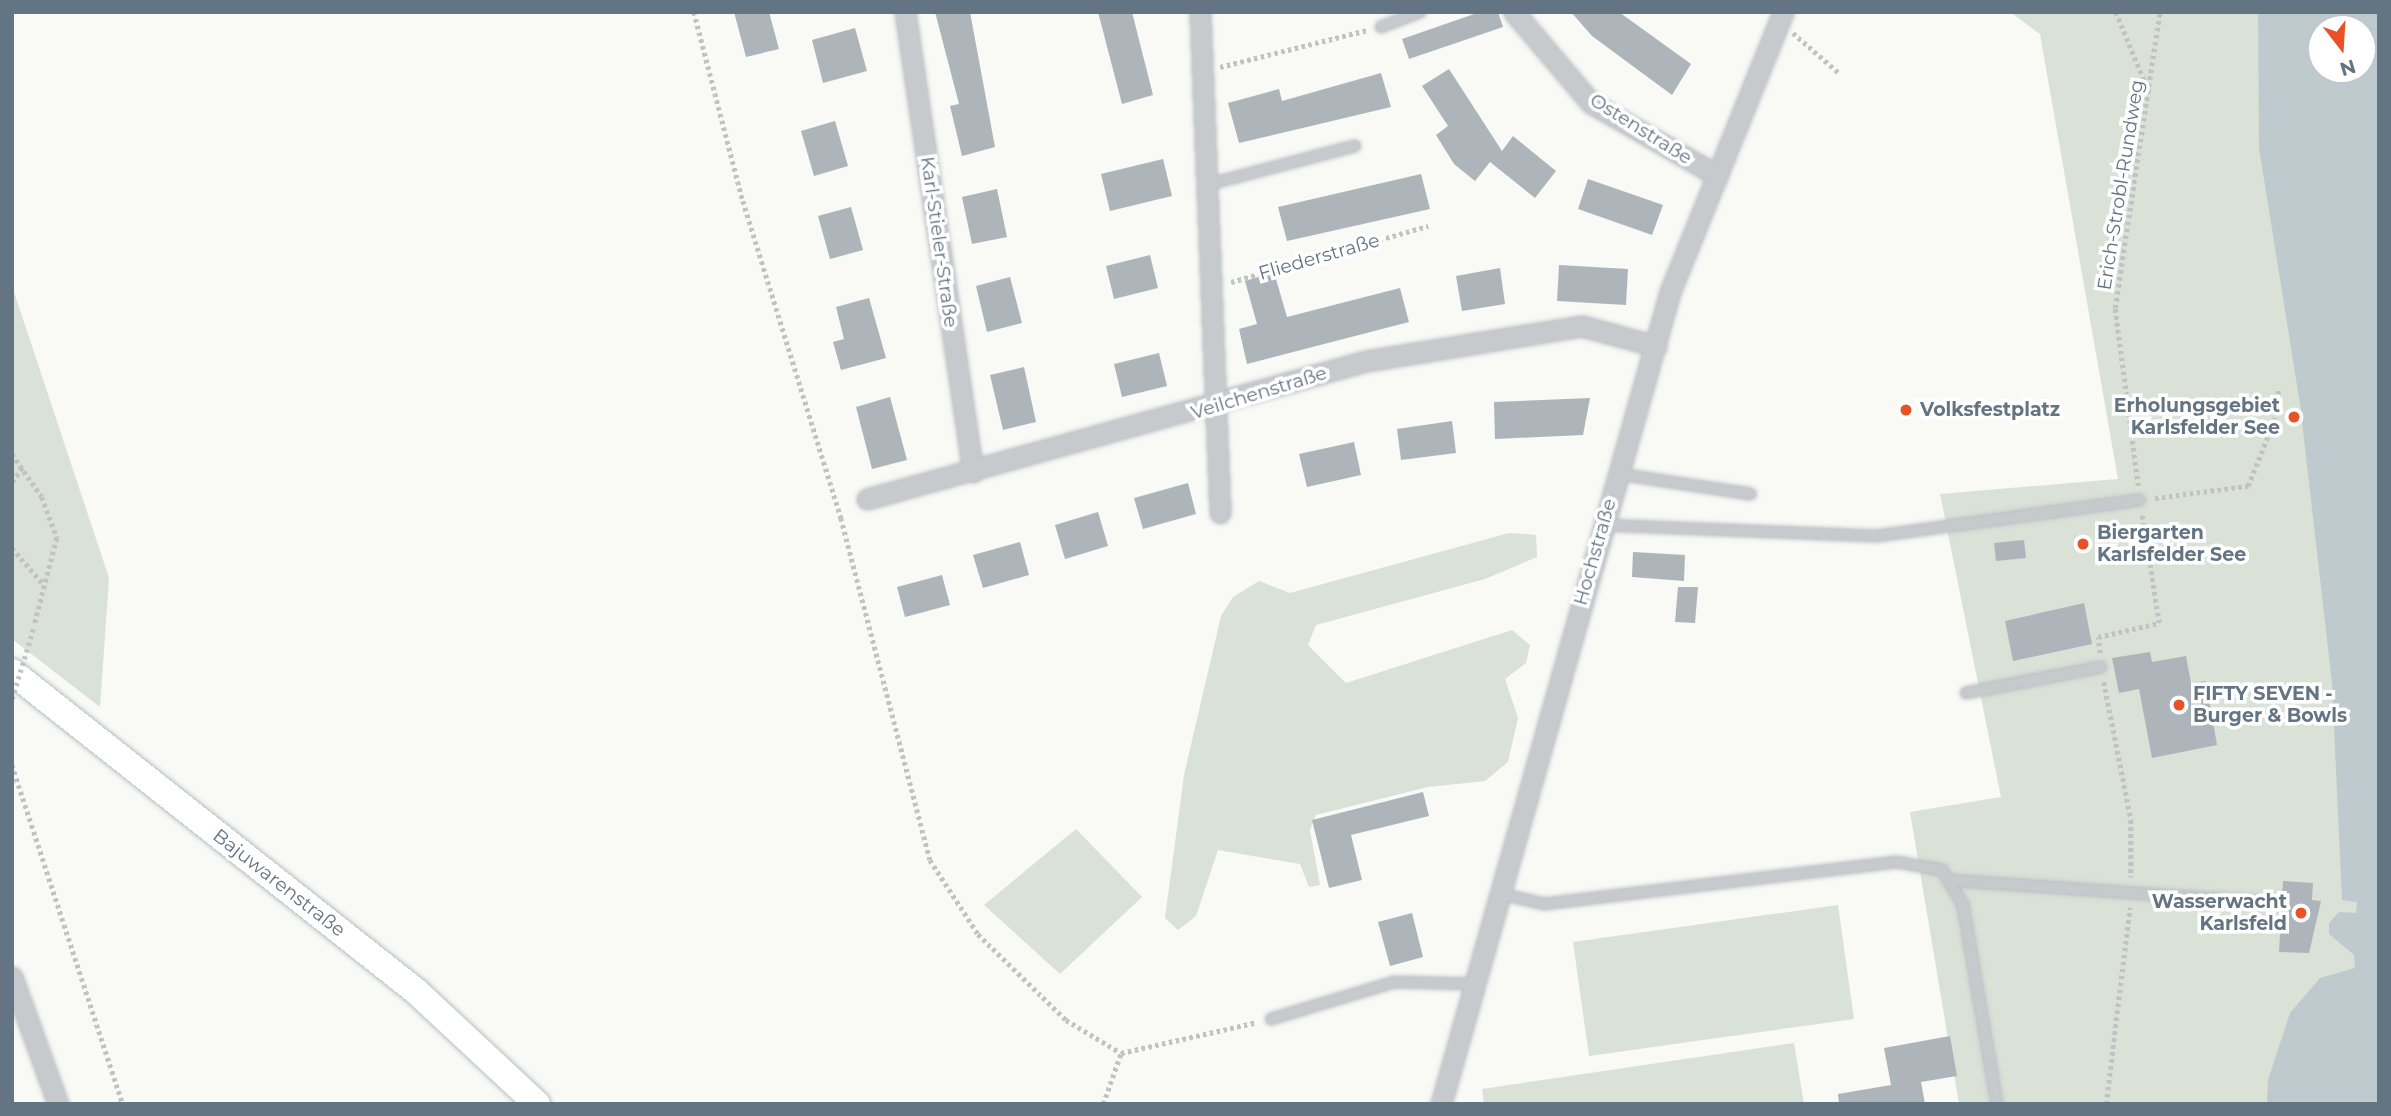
<!DOCTYPE html>
<html>
<head>
<meta charset="utf-8">
<style>
  body { margin:0 }
  #map { position:relative; width:2391px; height:1116px; overflow:hidden; background:#f9f9f6; font-family:Montserrat,sans-serif }
  div>[style] { position:absolute }
  [style*='--x'] { left:calc(var(--x)*1px); top:calc(var(--y)*1px); width:calc(var(--w)*1px); rotate:calc(var(--a)*1deg) }
  .green>* { inset:0; background:#dae1d7 }
  .water>* { inset:0; background:#bfcace }
  .building>* { inset:0; background:#adb5bb }
  .path>* { height:4.5px; margin-top:-2.25px; transform-origin:0; background:repeating-linear-gradient(90deg,#c0c2c4 0 3.5px,transparent 0 7px) }
  .roads { filter:drop-shadow(0 0 2px #b8bec2) drop-shadow(0 0 2px #b8bec2) }
  .service>* { height:10px; margin:-5px; padding:0 5px; transform-origin:5px; border-radius:5px; background:#c6cacd }
  .minor>* { height:19px; margin:-9.5px; padding:0 9.5px; transform-origin:9.5px; border-radius:9.5px; background:#c6cacd }
  .secondary>* { height:26px; margin:-13px; padding:0 13px; transform-origin:13px; border-radius:13px; background:#fff }
  .path-bridge>* { height:4.5px; margin-top:-2.25px; transform-origin:0; background:repeating-linear-gradient(90deg,#c0c2c4 0 3.5px,transparent 0 7px) }
  .dots>* { width:19px; height:19px; translate:-50% -50%; box-sizing:border-box; border:4px solid #fff; border-radius:50% }
  span { translate:-50% -50%; white-space:nowrap; text-align:center; line-height:1.15; -webkit-text-stroke:7px #fff; paint-order:stroke }
  .street-label { font-size:19px; color:#637482 }
  .poi-label { font-size:19px; color:#637482; font-weight:700 }
  .right { translate:-100% -50%; text-align:right }
  .left { translate:0 -50%; text-align:left }
  .frame { position:absolute; inset:0; border:14px solid #637482; pointer-events:none }
  .north { position:absolute; left:2307px; top:14px; width:70px; height:70px; box-sizing:border-box; background:#fff; border:2px solid #c1c7cd; border-radius:50%; rotate:163deg; font-size:19px; font-weight:700; line-height:28px; text-align:center; color:#637482 }
  .north::after { content:''; display:block; margin:auto; width:24px; height:32px; background:#e85226; clip-path:polygon(50% 0,100% 100%,50% 72%,0 100%) }
</style>
</head>
<body>
<div id="map">
  <div class="green">
    <i style="clip-path:polygon(evenodd,2010px 12px,2379px 12px,2379px 1104px,1959px 1104px,1910px 812px,2001px 797px,1940px 494px,2118px 479px,2040px 34px,2010px 12px,2321px 28px,2363px 28px,2363px 70px,2321px 70px,2321px 28px)"></i>
    <i style="clip-path:polygon(12px 286px,109px 578px,100px 707px,12px 639px)"></i>
    <i style="clip-path:polygon(1509px 533px,1536px 535px,1537px 557px,1485px 579px,1316px 625px,1308px 645px,1346px 683px,1512px 630px,1530px 645px,1526px 663px,1505px 679px,1518px 718px,1508px 762px,1485px 781px,1428px 787px,1316px 815px,1310px 830px,1320px 885px,1309px 887px,1300px 864px,1218px 850px,1196px 916px,1178px 930px,1165px 918px,1184px 775px,1221px 616px,1233px 597px,1259px 581px,1290px 593px)"></i>
    <i style="clip-path:polygon(1076px 829px,1142px 897px,1060px 974px,984px 905px)"></i>
    <i style="clip-path:polygon(1838px 905px,1854px 1019px,1589px 1056px,1573px 942px)"></i>
    <i style="clip-path:polygon(1794px 1043px,1804px 1104px,1484px 1104px,1482px 1089px)"></i>
  </div>
  <div class="water">
    <i style="clip-path:polygon(evenodd,2258px 12px,2379px 12px,2379px 1104px,2267px 1104px,2268px 1080px,2290px 1013px,2320px 978px,2355px 968px,2354px 955px,2329px 934px,2329px 923px,2339px 912px,2356px 913px,2357px 902px,2342px 900px,2332px 683px,2300px 404px,2259px 148px,2258px 12px,2321px 28px,2363px 28px,2363px 70px,2321px 70px,2321px 28px)"></i>
  </div>
  <div class="building">
    <i style="clip-path:polygon(734px 12px,769px 12px,779px 49px,746px 57px)"></i>
    <i style="clip-path:polygon(935px 12px,970px 12px,995px 147px,962px 156px,950px 106px,959px 104px)"></i>
    <i style="clip-path:polygon(1098px 12px,1132px 12px,1153px 95px,1122px 104px)"></i>
    <i style="clip-path:polygon(1480px 12px,1498px 12px,1503px 27px,1409px 59px,1402px 39px)"></i>
    <i style="clip-path:polygon(1571px 12px,1619px 12px,1691px 64px,1672px 95px,1592px 36px)"></i>
    <i style="clip-path:polygon(855px 28px,867px 71px,823px 83px,812px 40px)"></i>
    <i style="clip-path:polygon(1449px 69px,1502px 151px,1513px 136px,1556px 171px,1535px 198px,1490px 162px,1475px 181px,1454px 164px,1436px 135px,1448px 126px,1422px 86px)"></i>
    <i style="clip-path:polygon(1381px 73px,1391px 107px,1239px 143px,1228px 103px,1279px 89px,1282px 101px)"></i>
    <i style="clip-path:polygon(835px 121px,848px 166px,814px 176px,801px 131px)"></i>
    <i style="clip-path:polygon(1163px 159px,1172px 196px,1110px 211px,1101px 174px)"></i>
    <i style="clip-path:polygon(1421px 174px,1430px 209px,1287px 241px,1278px 207px)"></i>
    <i style="clip-path:polygon(1588px 179px,1663px 205px,1652px 235px,1578px 209px)"></i>
    <i style="clip-path:polygon(997px 189px,1007px 237px,972px 244px,962px 197px)"></i>
    <i style="clip-path:polygon(851px 207px,863px 250px,830px 259px,818px 216px)"></i>
    <i style="clip-path:polygon(1150px 255px,1158px 288px,1114px 299px,1106px 266px)"></i>
    <i style="clip-path:polygon(1559px 265px,1628px 269px,1626px 305px,1557px 301px)"></i>
    <i style="clip-path:polygon(1500px 268px,1505px 304px,1462px 311px,1456px 276px)"></i>
    <i style="clip-path:polygon(1274px 272px,1287px 317px,1400px 288px,1409px 322px,1247px 364px,1239px 329px,1257px 324px,1245px 281px)"></i>
    <i style="clip-path:polygon(1010px 277px,1022px 323px,987px 332px,976px 286px)"></i>
    <i style="clip-path:polygon(869px 298px,886px 358px,841px 370px,833px 342px,844px 339px,836px 307px)"></i>
    <i style="clip-path:polygon(1159px 353px,1167px 386px,1122px 397px,1114px 364px)"></i>
    <i style="clip-path:polygon(1024px 367px,1036px 422px,1003px 430px,990px 375px)"></i>
    <i style="clip-path:polygon(890px 397px,907px 460px,872px 469px,856px 407px)"></i>
    <i style="clip-path:polygon(1590px 398px,1583px 435px,1495px 439px,1494px 402px)"></i>
    <i style="clip-path:polygon(1452px 421px,1456px 453px,1401px 460px,1397px 429px)"></i>
    <i style="clip-path:polygon(1354px 442px,1361px 475px,1307px 487px,1299px 454px)"></i>
    <i style="clip-path:polygon(1188px 483px,1196px 514px,1143px 529px,1134px 498px)"></i>
    <i style="clip-path:polygon(1098px 512px,1108px 546px,1065px 559px,1055px 525px)"></i>
    <i style="clip-path:polygon(2024px 540px,2026px 558px,1996px 561px,1994px 543px)"></i>
    <i style="clip-path:polygon(1020px 542px,1029px 575px,983px 588px,973px 555px)"></i>
    <i style="clip-path:polygon(1633px 552px,1685px 555px,1684px 581px,1632px 577px)"></i>
    <i style="clip-path:polygon(942px 575px,950px 605px,905px 617px,897px 587px)"></i>
    <i style="clip-path:polygon(1678px 587px,1698px 587px,1695px 623px,1675px 622px)"></i>
    <i style="clip-path:polygon(2084px 603px,2092px 644px,2013px 661px,2005px 621px)"></i>
    <i style="clip-path:polygon(2150px 652px,2152px 662px,2186px 656px,2191px 683px,2206px 681px,2217px 745px,2152px 758px,2139px 689px,2119px 693px,2112px 658px)"></i>
    <i style="clip-path:polygon(1423px 792px,1429px 816px,1351px 835px,1362px 880px,1329px 888px,1312px 820px)"></i>
    <i style="clip-path:polygon(2283px 881px,2313px 883px,2312px 900px,2321px 901px,2309px 953px,2279px 952px)"></i>
    <i style="clip-path:polygon(1412px 913px,1423px 957px,1390px 966px,1378px 922px)"></i>
    <i style="clip-path:polygon(1950px 1036px,1957px 1076px,1921px 1082px,1925px 1104px,1839px 1104px,1838px 1094px,1891px 1085px,1884px 1048px)"></i>
  </div>
  <div class="path">
    <i style="--x:694;--y:12;--w:195;--a:75.5"></i>
    <i style="--x:743;--y:201;--w:332;--a:72.8"></i>
    <i style="--x:841;--y:518;--w:353;--a:75.4"></i>
    <i style="--x:930;--y:860;--w:88;--a:57"></i>
    <i style="--x:978;--y:934;--w:123;--a:44.3"></i>
    <i style="--x:1066;--y:1020;--w:64;--a:31"></i>
    <i style="--x:2116;--y:12;--w:87;--a:67.6"></i>
    <i style="--x:1793;--y:33;--w:61;--a:41"></i>
    <i style="--x:1220;--y:67;--w:152;--a:-14.1"></i>
    <i style="--x:1231;--y:282;--w:205;--a:-15.9"></i>
    <i style="--x:12;--y:454;--w:52;--a:55.1"></i>
    <i style="--x:42;--y:497;--w:44;--a:69.9"></i>
    <i style="--x:57;--y:538;--w:91;--a:104.6"></i>
    <i style="--x:12;--y:482;--w:19;--a:-55"></i>
    <i style="--x:2138;--y:486;--w:179;--a:-97.4"></i>
    <i style="--x:2115;--y:308;--w:299;--a:-81.4"></i>
    <i style="--x:2155;--y:498;--w:94;--a:-7.4"></i>
    <i style="--x:2248;--y:486;--w:84;--a:-68.3"></i>
    <i style="--x:2279;--y:408;--w:18;--a:-93"></i>
    <i style="--x:12;--y:548;--w:49;--a:49.1"></i>
    <i style="--x:2100;--y:653;--w:16;--a:-97"></i>
    <i style="--x:2098;--y:637;--w:63;--a:-12.9"></i>
    <i style="--x:2159;--y:623;--w:109;--a:-98.9"></i>
    <i style="--x:2104;--y:682;--w:141;--a:78.9"></i>
    <i style="--x:2131;--y:820;--w:57;--a:90"></i>
    <i style="--x:12;--y:765;--w:357;--a:71.9"></i>
    <i style="--x:1103;--y:1104;--w:54;--a:-70.6"></i>
    <i style="--x:1121;--y:1053;--w:139;--a:-12.8"></i>
    <i style="--x:2106;--y:1104;--w:198;--a:-83.1"></i>
  </div>
  <div class="roads">
    <div class="service">
      <i style="--x:1381;--y:27;--w:42;--a:-21"></i>
      <i style="--x:1206;--y:185;--w:154;--a:-14.7"></i>
      <i style="--x:1618;--y:474;--w:134;--a:8.6"></i>
      <i style="--x:1601;--y:525;--w:275;--a:2.3"></i>
      <i style="--x:1876;--y:536;--w:266;--a:-7.8"></i>
      <i style="--x:1966;--y:693;--w:137;--a:-10.9"></i>
      <i style="--x:1948;--y:880;--w:330;--a:4"></i>
      <i style="--x:1501;--y:894;--w:44;--a:13.1"></i>
      <i style="--x:1544;--y:904;--w:355;--a:-6.8"></i>
      <i style="--x:1897;--y:862;--w:46;--a:10.1"></i>
      <i style="--x:1942;--y:870;--w:41;--a:59"></i>
      <i style="--x:1963;--y:905;--w:202;--a:80.3"></i>
      <i style="--x:1271;--y:1019;--w:128;--a:-16.7"></i>
      <i style="--x:1394;--y:982;--w:82;--a:1.4"></i>
    </div>
    <div class="minor">
      <i style="--x:905;--y:12;--w:465;--a:81.6"></i>
      <i style="--x:1200;--y:12;--w:501;--a:87.71"></i>
      <i style="--x:1514;--y:12;--w:119;--a:49.8"></i>
      <i style="--x:1591;--y:103;--w:146;--a:29.9"></i>
      <i style="--x:867;--y:499;--w:518;--a:-15.46"></i>
      <i style="--x:1366;--y:361;--w:219;--a:-9.2"></i>
      <i style="--x:1582;--y:326;--w:77;--a:15.1"></i>
      <i style="--x:12;--y:977;--w:135;--a:70.1"></i>
      <i style="--x:1441;--y:1104;--w:844;--a:-74.25"></i>
      <i style="--x:1670;--y:292;--w:302;--a:-68"></i>
    </div>
    <div class="secondary">
      <i style="--x:12;--y:672;--w:516;--a:38.31"></i>
      <i style="--x:417;--y:992;--w:164;--a:43"></i>
    </div>
  </div>
  <div class="path-bridge">
    <i style="--x:12;--y:699;--w:76;--a:-73.2"></i>
  </div>
  <div class="dots">
    <i style="left:1906px;top:410px;background:#e85226"></i>
    <i style="left:2294px;top:417px;background:#e85226"></i>
    <i style="left:2083px;top:544px;background:#e85226"></i>
    <i style="left:2179px;top:705px;background:#e85226"></i>
    <i style="left:2301px;top:913px;background:#e85226"></i>
  </div>
  <div class="street-label">
    <span style="left:1641px;top:129px;rotate:32deg">Ostenstraße</span>
    <span style="left:2121px;top:185px;rotate:-81deg">Erich-Strobl-Rundweg</span>
    <span style="left:939px;top:242px;rotate:82deg">Karl-Stieler-Straße</span>
    <span style="left:1319px;top:257px;rotate:-16deg">Fliederstraße</span>
    <span style="left:1259px;top:393px;rotate:-17deg">Veilchenstraße</span>
    <span style="left:1595px;top:552px;rotate:-74deg">Hochstraße</span>
    <span style="left:279px;top:883px;rotate:38deg">Bajuwarenstraße</span>
  </div>
  <div class="poi-label">
    <span class="right" style="left:2280px;top:417px">Erholungsgebiet<br>Karlsfelder See</span>
    <span class="left" style="left:1920px;top:410px">Volksfestplatz</span>
    <span class="left" style="left:2097px;top:544px">Biergarten<br>Karlsfelder See</span>
    <span class="left" style="left:2193px;top:705px">FIFTY SEVEN -<br>Burger &amp; Bowls</span>
    <span class="right" style="left:2287px;top:913px">Wasserwacht<br>Karlsfeld</span>
  </div>
  <div class="frame"></div>
  <div class="north">N</div>
</div>
</body>
</html>
